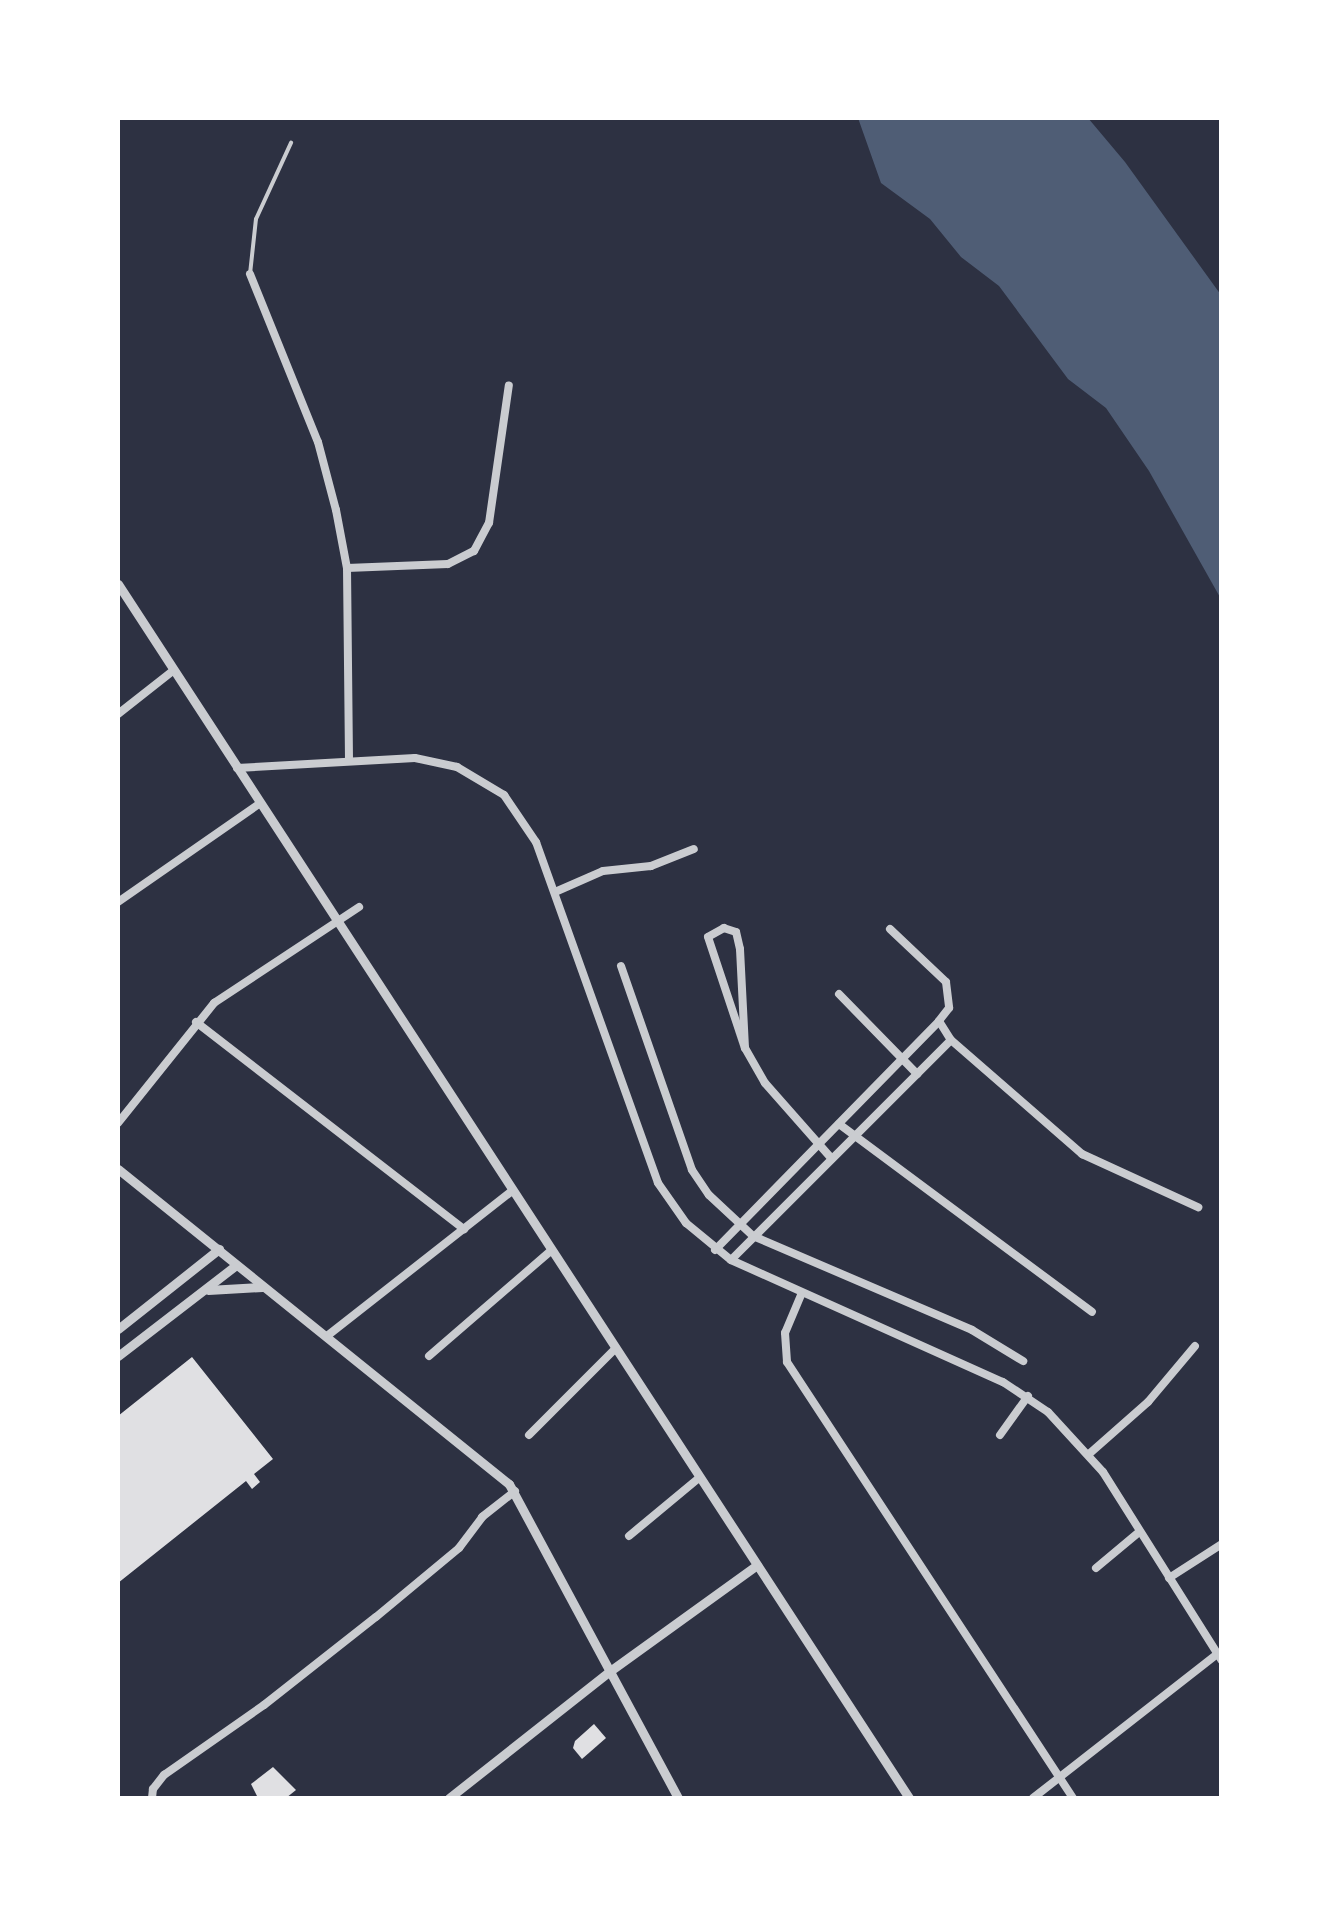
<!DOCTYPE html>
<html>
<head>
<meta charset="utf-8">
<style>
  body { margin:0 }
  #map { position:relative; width:1339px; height:1916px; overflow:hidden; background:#2d3142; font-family:"Crimson Pro",serif }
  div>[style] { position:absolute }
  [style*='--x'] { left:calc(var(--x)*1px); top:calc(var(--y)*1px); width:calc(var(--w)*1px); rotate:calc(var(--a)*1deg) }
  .water>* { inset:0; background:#4f5d75 }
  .building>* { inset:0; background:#e0e0e3 }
  .service>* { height:4px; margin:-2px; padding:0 2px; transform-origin:2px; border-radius:2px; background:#caccd0 }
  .minor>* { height:8px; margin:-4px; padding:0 4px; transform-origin:4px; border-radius:4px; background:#caccd0 }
  .tertiary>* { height:9px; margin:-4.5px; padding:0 4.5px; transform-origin:4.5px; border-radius:4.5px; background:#caccd0 }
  span { translate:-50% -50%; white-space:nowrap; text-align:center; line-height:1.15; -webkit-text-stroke:10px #fff; paint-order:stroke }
  .frame { position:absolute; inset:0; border:120px solid #fff; pointer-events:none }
</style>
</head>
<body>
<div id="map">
  <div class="water">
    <i style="clip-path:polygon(858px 118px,1088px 118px,1125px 162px,1221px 295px,1221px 599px,1149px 471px,1106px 408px,1068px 379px,999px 286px,961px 257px,930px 219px,881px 183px)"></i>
  </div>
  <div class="building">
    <i style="clip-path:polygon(192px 1357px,273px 1459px,254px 1474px,260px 1482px,252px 1489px,246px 1481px,118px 1583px,118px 1416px)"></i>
    <i style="clip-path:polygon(594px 1724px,606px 1738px,582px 1759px,573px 1748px,575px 1741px)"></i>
    <i style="clip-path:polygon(273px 1767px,296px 1790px,286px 1798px,258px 1798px,251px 1784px)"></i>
  </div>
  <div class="service">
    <i style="--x:250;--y:274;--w:55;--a:-83.8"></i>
    <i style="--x:256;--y:219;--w:84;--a:-65.3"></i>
  </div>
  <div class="minor">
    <i style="--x:250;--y:274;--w:181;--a:68"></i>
    <i style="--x:318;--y:442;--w:70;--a:75.2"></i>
    <i style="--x:336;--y:510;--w:59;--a:79.3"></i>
    <i style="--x:347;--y:568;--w:192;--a:89.4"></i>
    <i style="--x:347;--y:568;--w:101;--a:-2.3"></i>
    <i style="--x:448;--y:564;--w:29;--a:-27"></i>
    <i style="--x:474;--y:551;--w:32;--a:-62"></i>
    <i style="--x:489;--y:523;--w:139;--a:-81.8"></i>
    <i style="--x:118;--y:714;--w:71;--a:-38.2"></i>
    <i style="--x:237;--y:768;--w:178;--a:-3.2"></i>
    <i style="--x:415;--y:758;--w:43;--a:12.1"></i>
    <i style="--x:457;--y:767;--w:55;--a:30.8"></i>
    <i style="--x:504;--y:795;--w:57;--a:55.8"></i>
    <i style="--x:536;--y:842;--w:362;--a:70.3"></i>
    <i style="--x:658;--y:1183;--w:49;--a:55"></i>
    <i style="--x:686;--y:1223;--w:58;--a:39.4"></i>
    <i style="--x:731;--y:1260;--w:298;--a:24.2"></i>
    <i style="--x:1003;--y:1382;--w:54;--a:33.7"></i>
    <i style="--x:1048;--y:1412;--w:81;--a:47.5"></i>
    <i style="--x:1103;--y:1472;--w:223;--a:57.8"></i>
    <i style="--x:555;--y:892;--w:52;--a:-23.6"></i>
    <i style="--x:603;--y:871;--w:48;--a:-5.9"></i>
    <i style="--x:651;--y:866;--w:46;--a:-21.6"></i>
    <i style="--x:118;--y:902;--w:172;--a:-34.8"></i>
    <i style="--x:890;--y:929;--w:77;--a:43.4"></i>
    <i style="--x:946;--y:982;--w:26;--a:83"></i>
    <i style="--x:949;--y:1008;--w:16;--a:128"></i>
    <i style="--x:939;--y:1021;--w:22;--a:58"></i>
    <i style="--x:951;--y:1040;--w:174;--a:41"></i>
    <i style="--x:1082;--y:1154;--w:128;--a:24.6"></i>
    <i style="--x:621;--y:966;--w:216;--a:70.8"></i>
    <i style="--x:692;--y:1170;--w:30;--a:56"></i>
    <i style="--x:709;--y:1195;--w:60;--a:43"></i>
    <i style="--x:753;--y:1236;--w:238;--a:23.2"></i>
    <i style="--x:972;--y:1330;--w:60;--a:31.3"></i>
    <i style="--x:839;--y:994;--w:112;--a:45.7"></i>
    <i style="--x:196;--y:1022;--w:339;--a:37.7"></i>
    <i style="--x:745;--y:1048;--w:99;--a:-92.9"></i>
    <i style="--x:740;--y:949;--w:17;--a:-103"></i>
    <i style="--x:736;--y:932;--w:13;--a:-162"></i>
    <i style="--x:724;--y:928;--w:18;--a:151"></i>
    <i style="--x:708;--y:937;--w:117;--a:71.6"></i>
    <i style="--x:745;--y:1048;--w:40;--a:60.3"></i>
    <i style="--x:765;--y:1083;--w:101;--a:48.6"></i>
    <i style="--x:118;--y:1123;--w:154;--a:-51.3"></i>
    <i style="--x:214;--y:1003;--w:174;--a:-33.5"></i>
    <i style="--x:839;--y:1124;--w:315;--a:36.6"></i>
    <i style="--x:715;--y:1250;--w:320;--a:-45.6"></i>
    <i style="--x:731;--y:1260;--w:311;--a:-45"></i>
    <i style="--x:801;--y:1295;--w:41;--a:112.8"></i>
    <i style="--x:785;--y:1333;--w:29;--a:86"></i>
    <i style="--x:787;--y:1362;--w:521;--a:56.74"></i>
    <i style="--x:327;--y:1336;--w:235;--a:-38.1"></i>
    <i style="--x:429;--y:1356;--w:162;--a:-40.8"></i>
    <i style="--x:529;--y:1435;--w:123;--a:-45"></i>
    <i style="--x:1000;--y:1435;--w:48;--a:-54.3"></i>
    <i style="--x:1089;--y:1454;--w:79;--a:-41.4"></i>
    <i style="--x:1148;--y:1402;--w:73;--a:-50"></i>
    <i style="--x:629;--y:1536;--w:92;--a:-39.7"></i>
    <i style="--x:1096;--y:1568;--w:56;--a:-39.9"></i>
    <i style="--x:1169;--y:1578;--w:63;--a:-32.7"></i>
    <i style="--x:152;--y:1798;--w:9;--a:-84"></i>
    <i style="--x:153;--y:1789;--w:18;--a:-52"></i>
    <i style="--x:164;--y:1775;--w:122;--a:-35"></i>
    <i style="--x:264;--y:1705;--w:142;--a:-38.2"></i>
    <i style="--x:376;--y:1617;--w:108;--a:-39.7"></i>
    <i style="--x:459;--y:1548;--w:39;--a:-53"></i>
    <i style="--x:482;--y:1517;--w:42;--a:-38.2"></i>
    <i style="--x:1033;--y:1798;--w:234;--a:-38"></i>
  </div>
  <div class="tertiary">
    <i style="--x:118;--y:584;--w:1449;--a:56.91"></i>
    <i style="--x:118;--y:1169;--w:502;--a:38.86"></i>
    <i style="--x:509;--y:1484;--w:357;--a:61.7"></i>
    <i style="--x:208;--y:1290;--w:54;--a:-3.2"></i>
    <i style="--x:118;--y:1329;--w:129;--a:-38.4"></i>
    <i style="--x:118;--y:1356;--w:149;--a:-37.6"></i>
    <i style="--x:449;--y:1798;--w:205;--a:-38.3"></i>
    <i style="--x:610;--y:1671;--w:181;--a:-35.8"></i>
  </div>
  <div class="frame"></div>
</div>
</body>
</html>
